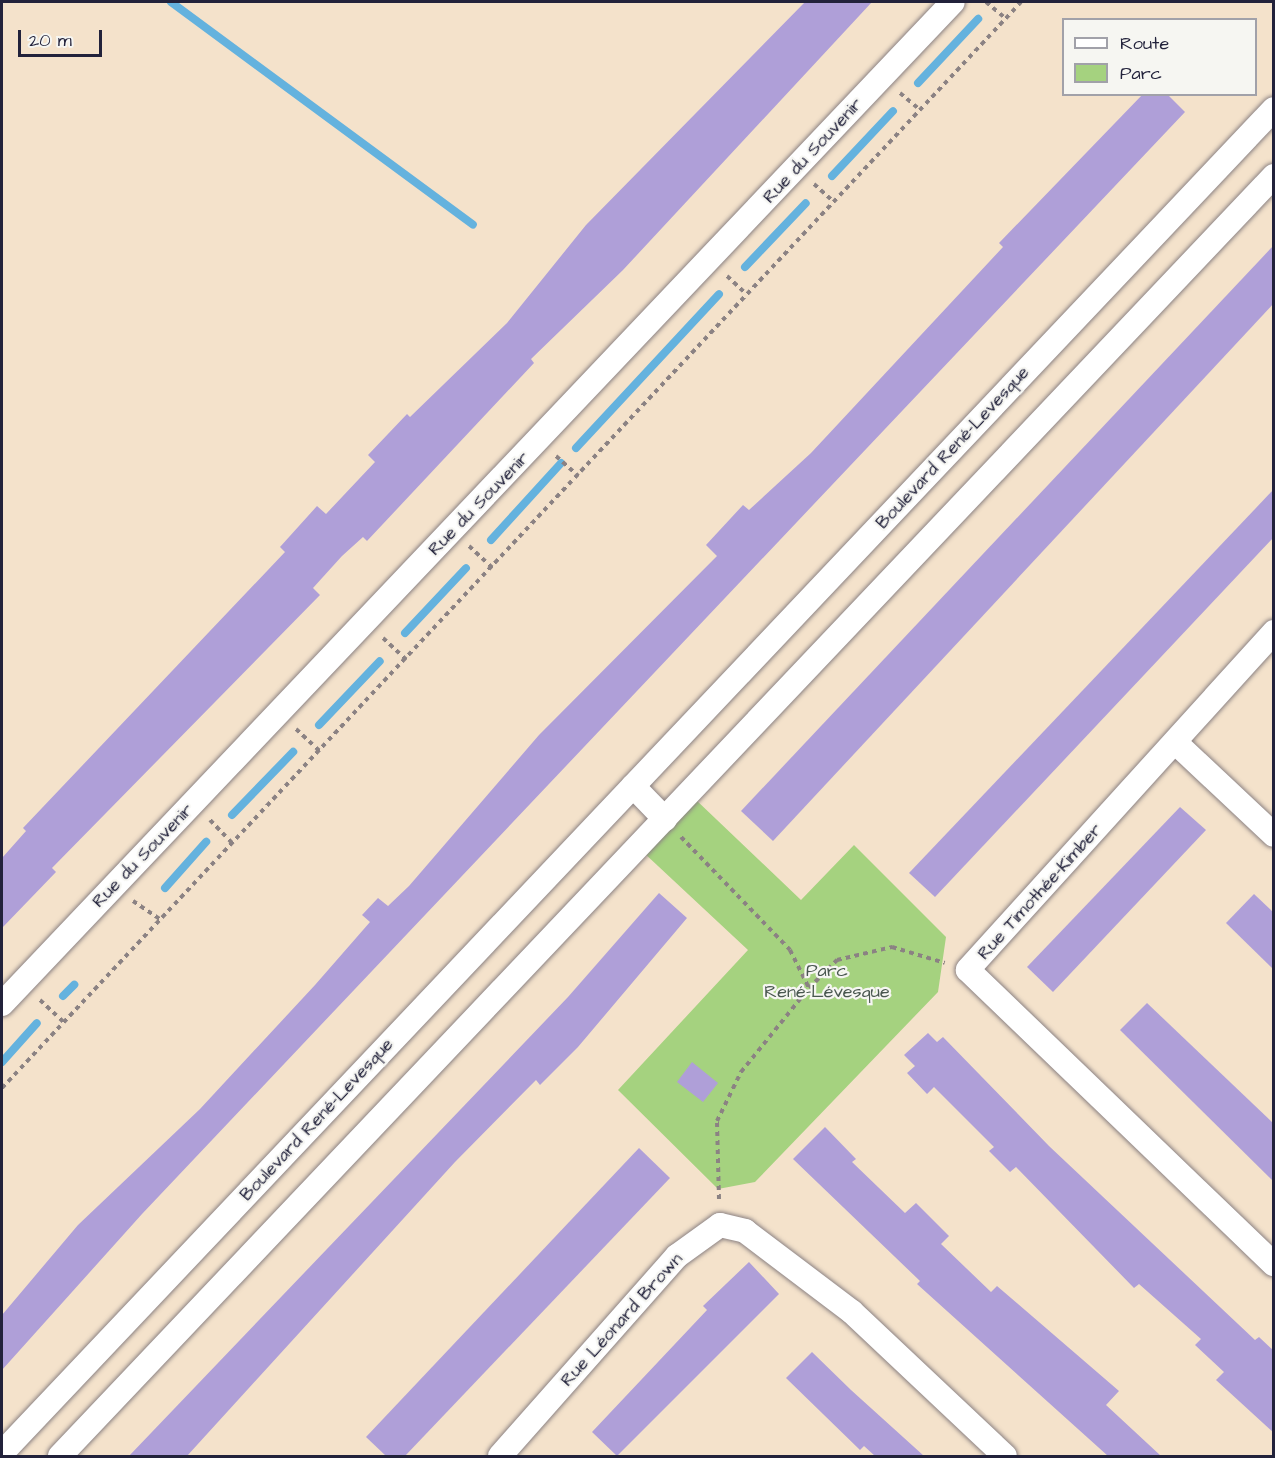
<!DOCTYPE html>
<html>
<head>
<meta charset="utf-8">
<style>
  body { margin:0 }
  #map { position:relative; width:1275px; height:1458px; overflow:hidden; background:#f4e2cb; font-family:"Architects Daughter",sans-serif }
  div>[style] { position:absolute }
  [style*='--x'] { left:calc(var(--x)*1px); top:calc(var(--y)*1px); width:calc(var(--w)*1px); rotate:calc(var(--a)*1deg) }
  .green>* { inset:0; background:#a5d27f }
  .stream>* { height:8px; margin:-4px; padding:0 4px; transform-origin:4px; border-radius:4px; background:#64b2de }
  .building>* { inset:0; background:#af9fd8 }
  .path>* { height:4px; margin-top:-2px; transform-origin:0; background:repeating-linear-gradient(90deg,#8b8283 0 4.5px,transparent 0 9px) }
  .roads { filter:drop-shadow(0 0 2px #8b8283) drop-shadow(0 0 2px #8b8283) }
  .minor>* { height:24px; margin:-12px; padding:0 12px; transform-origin:12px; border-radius:12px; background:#fff }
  span { translate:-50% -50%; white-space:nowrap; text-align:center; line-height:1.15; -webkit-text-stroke:4.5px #f6f6f2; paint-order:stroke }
  .street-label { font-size:18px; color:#22223b }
  .park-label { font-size:18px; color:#49574f }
  .frame { position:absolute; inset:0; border:3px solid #22223b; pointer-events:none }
  .legend { position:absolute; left:1062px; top:18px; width:195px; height:78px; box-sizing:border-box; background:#f6f6f2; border:2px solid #a1a1a9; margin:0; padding:8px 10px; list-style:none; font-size:18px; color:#22223b }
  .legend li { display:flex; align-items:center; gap:12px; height:30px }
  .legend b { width:30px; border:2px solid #a1a1a9 }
  .scale { position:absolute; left:18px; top:30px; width:84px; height:27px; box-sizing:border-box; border:3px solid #22223b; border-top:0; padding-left:8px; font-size:18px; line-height:21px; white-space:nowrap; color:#22223b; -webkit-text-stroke:4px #f6f6f2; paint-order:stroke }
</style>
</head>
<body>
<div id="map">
  <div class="green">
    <i style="clip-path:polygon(695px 799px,801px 900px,854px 845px,946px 937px,938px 992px,755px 1182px,718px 1189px,618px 1090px,748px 950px,643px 852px)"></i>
  </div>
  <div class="stream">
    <i style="--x:171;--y:2;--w:375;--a:36.4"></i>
    <i style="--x:918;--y:83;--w:88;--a:-46.8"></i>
    <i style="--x:832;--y:176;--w:89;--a:-46.8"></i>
    <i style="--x:745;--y:267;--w:88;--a:-46.4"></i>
    <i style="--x:576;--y:448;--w:210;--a:-47.1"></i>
    <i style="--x:491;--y:540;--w:104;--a:-47.7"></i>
    <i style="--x:405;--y:633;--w:89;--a:-46.8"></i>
    <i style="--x:319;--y:725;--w:88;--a:-46.4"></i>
    <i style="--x:232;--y:815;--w:88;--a:-45.9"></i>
    <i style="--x:165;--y:888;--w:62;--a:-48.3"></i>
    <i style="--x:63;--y:996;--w:16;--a:-45"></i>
    <i style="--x:2;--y:1062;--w:52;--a:-48.1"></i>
  </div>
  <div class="building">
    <i style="clip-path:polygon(805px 2px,872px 2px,623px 270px,531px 359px,534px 363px,367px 541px,363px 537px,342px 556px,313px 588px,320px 595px,52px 868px,56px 872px,2px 928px,2px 858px,26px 831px,23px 828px,285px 552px,280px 547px,317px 506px,326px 514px,375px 462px,368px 455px,407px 414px,410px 417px,507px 323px,586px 225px)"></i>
    <i style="clip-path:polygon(1143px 94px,1167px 94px,1185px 112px,142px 1214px,2px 1370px,2px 1315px,78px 1225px,200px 1109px,315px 985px,370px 922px,362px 915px,378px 898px,388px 906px,409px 886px,539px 735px,717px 556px,706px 545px,743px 505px,749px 510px,811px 453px,1003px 247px,999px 243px)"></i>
    <i style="clip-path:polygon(1274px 245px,1274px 303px,773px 841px,741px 811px)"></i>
    <i style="clip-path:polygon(1274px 489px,1274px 537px,935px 897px,909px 873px)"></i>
    <i style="clip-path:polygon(1180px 807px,1206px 830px,1053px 992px,1027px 967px)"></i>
    <i style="clip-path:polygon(659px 893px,687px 918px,578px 1047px,540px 1085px,536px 1080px,455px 1162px,187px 1456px,129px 1456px,568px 997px)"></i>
    <i style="clip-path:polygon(1254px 894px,1274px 913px,1274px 970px,1226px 923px)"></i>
    <i style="clip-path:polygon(1147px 1003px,1274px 1124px,1274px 1182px,1120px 1030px)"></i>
    <i style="clip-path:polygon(928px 1033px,937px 1042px,943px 1037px,1049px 1146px,1255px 1340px,1259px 1337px,1274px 1351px,1274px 1433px,1216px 1380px,1224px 1372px,1195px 1345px,1201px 1339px,1139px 1284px,1134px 1288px,1016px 1167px,1010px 1172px,989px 1151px,994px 1147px,934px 1087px,927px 1094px,907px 1073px,915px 1066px,904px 1055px)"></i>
    <i style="clip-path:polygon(692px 1062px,718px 1083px,703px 1102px,677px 1082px)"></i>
    <i style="clip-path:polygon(825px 1127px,856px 1159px,852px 1162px,905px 1213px,916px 1203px,949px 1236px,941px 1244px,991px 1292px,997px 1286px,1119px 1391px,1106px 1405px,1161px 1456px,1108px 1456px,917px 1284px,920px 1281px,793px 1159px)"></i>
    <i style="clip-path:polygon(639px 1148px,670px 1178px,405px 1456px,386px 1456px,366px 1437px)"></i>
    <i style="clip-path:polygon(749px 1262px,779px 1294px,617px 1456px,592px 1432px,707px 1310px,703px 1306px)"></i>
    <i style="clip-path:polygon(812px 1352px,851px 1390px,924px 1456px,875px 1456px,864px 1446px,860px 1450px,786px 1378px)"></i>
  </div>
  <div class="path">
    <i style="--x:986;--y:2;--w:25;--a:40"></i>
    <i style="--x:900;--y:93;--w:26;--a:40"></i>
    <i style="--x:814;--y:184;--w:25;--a:42"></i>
    <i style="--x:727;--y:276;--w:26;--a:43"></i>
    <i style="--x:556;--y:456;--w:30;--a:42"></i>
    <i style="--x:469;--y:546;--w:33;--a:43"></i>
    <i style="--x:383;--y:638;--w:33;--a:43"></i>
    <i style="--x:296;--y:729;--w:33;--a:43"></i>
    <i style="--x:210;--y:820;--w:32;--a:46"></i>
    <i style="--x:681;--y:837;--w:157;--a:46"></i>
    <i style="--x:790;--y:950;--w:42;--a:63.4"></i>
    <i style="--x:133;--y:901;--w:32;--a:34"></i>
    <i style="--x:40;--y:1000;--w:33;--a:43"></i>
    <i style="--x:2;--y:1088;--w:1489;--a:-46.82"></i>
    <i style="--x:719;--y:1199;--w:78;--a:-91.5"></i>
    <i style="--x:717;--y:1121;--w:55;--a:-63.9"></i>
    <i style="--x:741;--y:1072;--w:108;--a:-51"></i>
    <i style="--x:809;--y:988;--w:40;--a:-45"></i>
    <i style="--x:837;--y:960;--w:57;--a:-13.3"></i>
    <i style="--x:892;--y:947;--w:55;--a:16.8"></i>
  </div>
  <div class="roads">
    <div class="minor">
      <i style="--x:1274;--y:632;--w:456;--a:132.2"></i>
      <i style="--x:968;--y:970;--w:424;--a:43.9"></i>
      <i style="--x:1176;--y:743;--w:134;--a:43.2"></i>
      <i style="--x:633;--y:786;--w:46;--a:45.9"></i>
      <i style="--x:2;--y:1004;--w:1381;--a:-46.5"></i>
      <i style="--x:2;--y:1453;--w:1850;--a:-46.58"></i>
      <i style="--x:60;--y:1456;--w:1764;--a:-46.52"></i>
      <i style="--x:500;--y:1456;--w:267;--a:-48.5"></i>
      <i style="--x:677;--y:1256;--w:53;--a:-35.8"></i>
      <i style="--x:720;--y:1225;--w:26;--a:13"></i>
      <i style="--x:745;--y:1231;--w:134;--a:37.1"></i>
      <i style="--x:852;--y:1312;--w:210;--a:43.3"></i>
    </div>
  </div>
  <div class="street-label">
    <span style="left:813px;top:151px;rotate:-47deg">Rue du Souvenir</span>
    <span style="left:953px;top:448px;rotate:-47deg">Boulevard René-Levesque</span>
    <span style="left:479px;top:504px;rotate:-46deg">Rue du Souvenir</span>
    <span style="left:143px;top:856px;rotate:-46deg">Rue du Souvenir</span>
    <span style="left:1040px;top:892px;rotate:-48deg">Rue Timothée-Kimber</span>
    <span style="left:317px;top:1120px;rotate:-47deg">Boulevard René-Levesque</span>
    <span style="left:622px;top:1320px;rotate:-48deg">Rue Léonard Brown</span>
  </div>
  <div class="park-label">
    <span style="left:827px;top:982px">Parc<br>René-Lévesque</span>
  </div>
  <div class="frame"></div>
  <ul class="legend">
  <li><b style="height:8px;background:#fff"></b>Route</li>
  <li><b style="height:16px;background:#a5d27f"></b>Parc</li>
  </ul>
  <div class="scale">20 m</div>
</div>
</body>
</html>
